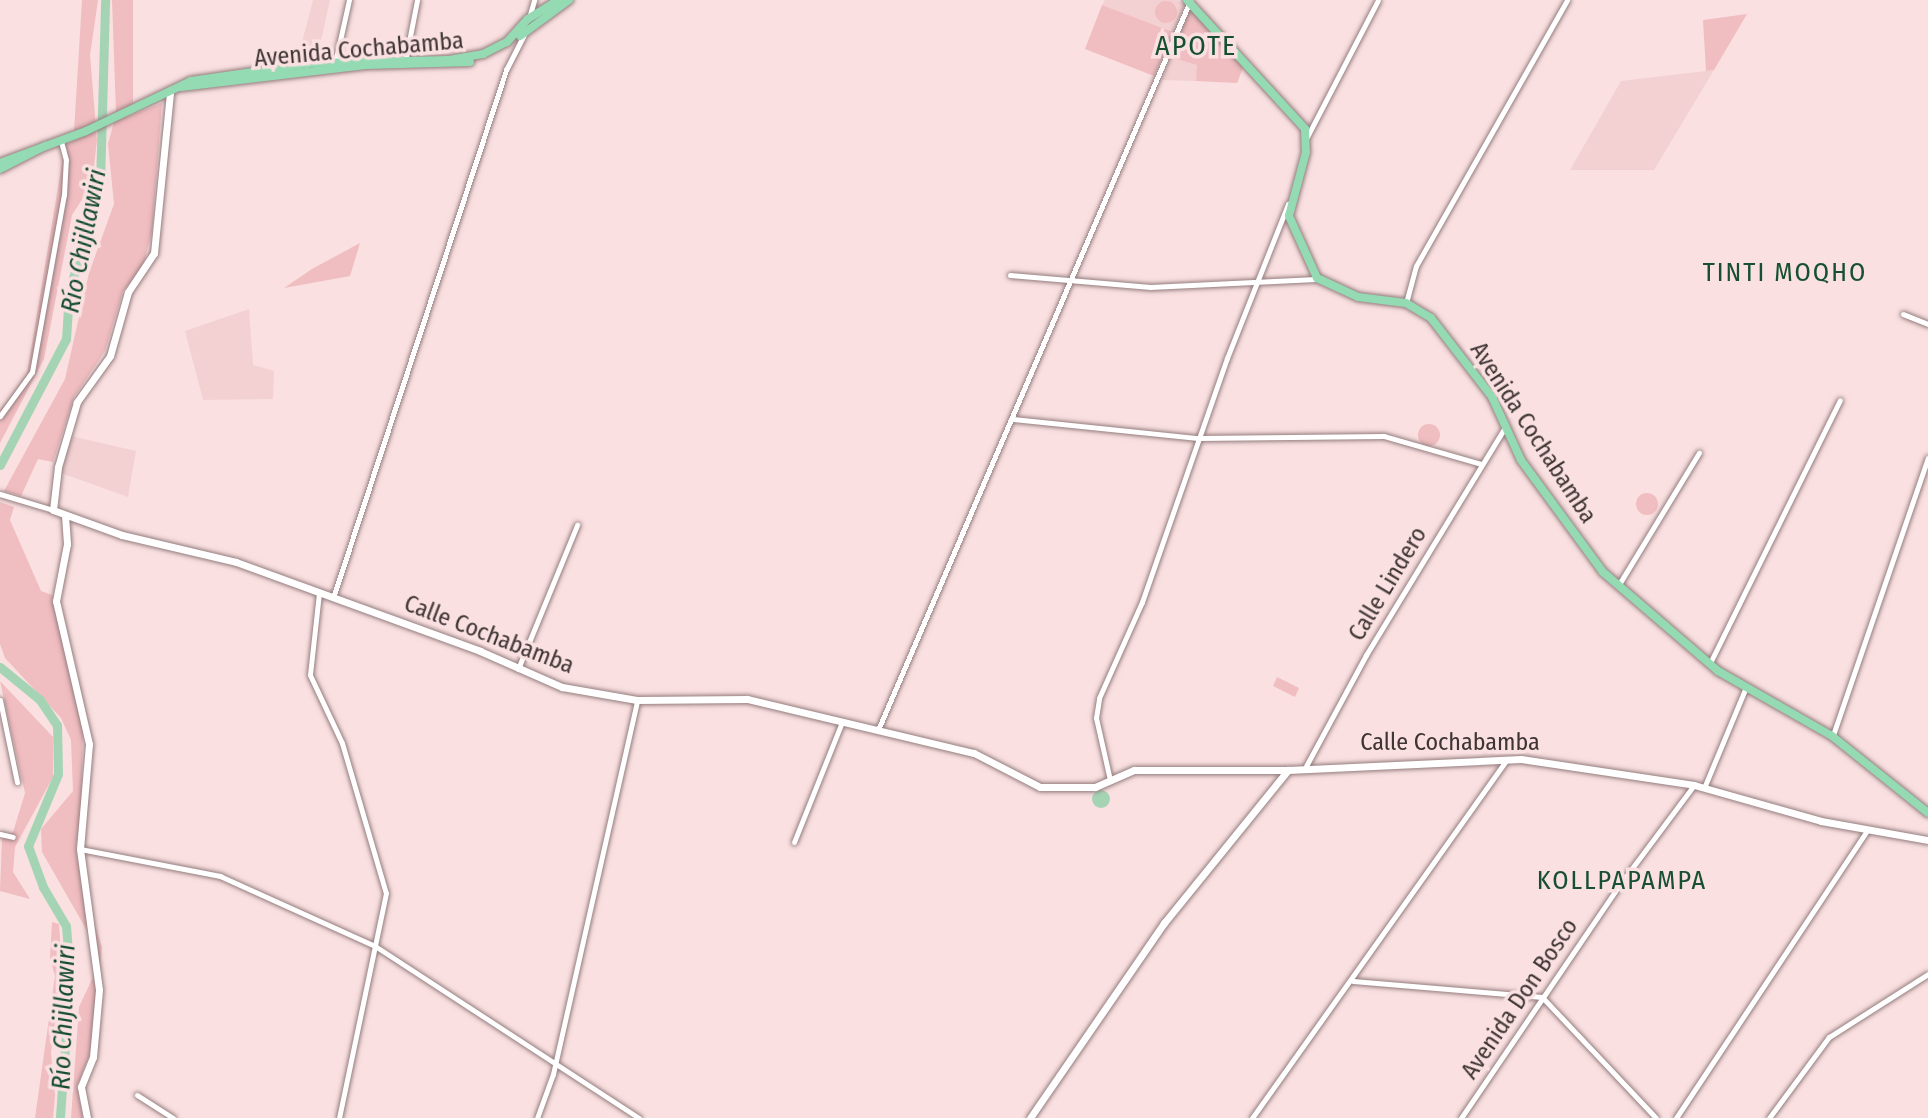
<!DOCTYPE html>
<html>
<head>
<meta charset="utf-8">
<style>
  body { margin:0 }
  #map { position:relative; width:1928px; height:1118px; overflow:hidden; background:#fae0e1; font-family:"Fira Sans Condensed",sans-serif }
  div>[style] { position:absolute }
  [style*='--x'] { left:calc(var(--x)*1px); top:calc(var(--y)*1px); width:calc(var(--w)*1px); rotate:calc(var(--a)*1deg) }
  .built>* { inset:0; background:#f3d1d2 }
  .green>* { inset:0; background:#f0bdc0 }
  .round { border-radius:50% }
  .water>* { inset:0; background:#a5d4b5 }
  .river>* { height:9px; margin:-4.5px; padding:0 4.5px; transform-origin:4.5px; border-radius:4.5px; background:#a5d4b5 }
  .roads { filter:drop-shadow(0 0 2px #947d7e) drop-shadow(0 0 2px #947d7e) }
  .street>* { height:5px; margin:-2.5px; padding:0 2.5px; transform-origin:2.5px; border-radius:2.5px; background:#fff }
  .secondary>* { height:7px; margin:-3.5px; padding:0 3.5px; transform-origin:3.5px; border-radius:3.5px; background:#fff }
  .primary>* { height:8px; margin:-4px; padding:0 4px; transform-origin:4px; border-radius:4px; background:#94dab3 }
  span { translate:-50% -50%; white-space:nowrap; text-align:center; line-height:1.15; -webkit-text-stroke:7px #fae0e1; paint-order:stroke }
  .street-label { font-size:24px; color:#3e3434 }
  .water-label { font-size:26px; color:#144c2e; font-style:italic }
  .neighbourhood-label { font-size:26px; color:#165031; letter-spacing:2px }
  .quarter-label { font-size:28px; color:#165031; letter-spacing:2px }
</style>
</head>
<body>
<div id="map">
  <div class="built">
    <i style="clip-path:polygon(313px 0,330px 0,317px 59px,297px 61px)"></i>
    <i style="clip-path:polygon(1105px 0,1176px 0,1185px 4px,1173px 32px,1102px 5px)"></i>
    <i style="clip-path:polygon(1171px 57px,1198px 65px,1196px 81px,1162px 80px)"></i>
    <i style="clip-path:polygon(1714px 70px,1654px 170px,1570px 170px,1621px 81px)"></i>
    <i style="clip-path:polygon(249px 309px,253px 365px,274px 371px,273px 399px,203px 400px,185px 331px)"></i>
    <i style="clip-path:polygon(71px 436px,136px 451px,128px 497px,61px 473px)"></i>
  </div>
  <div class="green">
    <i style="clip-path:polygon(82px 0,98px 0,90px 55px,97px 140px,92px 184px,72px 215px,44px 359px,0 443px,0 411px,27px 374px,65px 145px,85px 135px,86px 127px,74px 132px)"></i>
    <i style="clip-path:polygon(112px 0,133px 0,133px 105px,116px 113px)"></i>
    <i class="round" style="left:1155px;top:1px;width:22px;height:22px"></i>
    <i style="clip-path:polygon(1102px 5px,1173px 32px,1154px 76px,1085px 49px)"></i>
    <i style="clip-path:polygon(1191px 6px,1244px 65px,1237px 83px,1196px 81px,1197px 65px,1170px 57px)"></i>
    <i style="clip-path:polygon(1747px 14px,1714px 70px,1706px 71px,1703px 20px)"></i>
    <i style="clip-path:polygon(162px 103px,152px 231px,143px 267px,123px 291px,105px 351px,74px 397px,53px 462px,38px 459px,21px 496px,4px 491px,65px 379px,89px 273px,114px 204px,108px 144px,114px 122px)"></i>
    <i style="clip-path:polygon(360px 243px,350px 276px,284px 288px,312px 269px)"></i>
    <i class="round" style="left:1418px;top:424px;width:22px;height:22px"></i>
    <i class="round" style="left:1636px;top:493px;width:22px;height:22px"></i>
    <i style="clip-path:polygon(0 502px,14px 507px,10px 520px,41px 591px,52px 595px,83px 722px,81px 818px,76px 845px,81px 883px,102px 947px,92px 1048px,77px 1086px,83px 1118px,71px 1118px,79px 1007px,93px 977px,97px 948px,42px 852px,41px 829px,73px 791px,71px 740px,61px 718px,5px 658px,0 644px)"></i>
    <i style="clip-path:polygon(1277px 677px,1299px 688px,1295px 697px,1273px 686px)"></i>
    <i style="clip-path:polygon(0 681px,53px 737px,53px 777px,15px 847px,13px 872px,30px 899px,0 891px,2px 839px,13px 832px,25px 793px)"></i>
    <i style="clip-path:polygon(52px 922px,59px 924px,62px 969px,51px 1053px,55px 1095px,53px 1118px,35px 1118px,55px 976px,50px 958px)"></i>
  </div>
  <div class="water">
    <i class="round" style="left:1092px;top:790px;width:18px;height:18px"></i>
  </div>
  <div class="river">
    <i style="--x:0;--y:465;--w:142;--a:-62.4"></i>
    <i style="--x:66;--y:339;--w:47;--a:-86.3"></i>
    <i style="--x:69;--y:292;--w:112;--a:-74"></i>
    <i style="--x:100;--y:184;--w:184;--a:-88.4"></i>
    <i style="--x:0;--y:667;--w:52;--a:39.5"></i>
    <i style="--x:40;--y:700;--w:30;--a:56"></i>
    <i style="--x:57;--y:725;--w:49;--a:88.8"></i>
    <i style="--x:58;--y:774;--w:78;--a:112.6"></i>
    <i style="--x:28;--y:846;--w:44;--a:69.9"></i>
    <i style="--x:43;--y:887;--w:45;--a:59.5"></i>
    <i style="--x:66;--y:926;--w:51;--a:85.5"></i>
    <i style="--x:70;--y:977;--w:141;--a:94.1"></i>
  </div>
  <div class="roads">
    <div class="street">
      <i style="--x:529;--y:18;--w:19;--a:-74"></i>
      <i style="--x:405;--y:62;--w:63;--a:-79"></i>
      <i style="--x:335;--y:63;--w:65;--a:-77.5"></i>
      <i style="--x:1307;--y:137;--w:154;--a:-62.6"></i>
      <i style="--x:1010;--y:275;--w:141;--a:4.9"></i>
      <i style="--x:1150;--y:287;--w:166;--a:-2.8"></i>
      <i style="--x:1406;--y:303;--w:38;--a:-75"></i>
      <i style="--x:1416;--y:266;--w:306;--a:-60.4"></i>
      <i style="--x:1903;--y:314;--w:27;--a:22"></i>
      <i style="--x:0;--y:416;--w:54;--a:-54"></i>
      <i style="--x:32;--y:372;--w:180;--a:-79.8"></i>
      <i style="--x:64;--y:195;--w:35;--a:-87"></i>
      <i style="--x:66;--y:160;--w:20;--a:-105"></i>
      <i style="--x:1013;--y:419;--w:186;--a:5.9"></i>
      <i style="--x:1198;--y:438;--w:186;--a:-0.6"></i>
      <i style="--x:1384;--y:436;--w:101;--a:16.1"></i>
      <i style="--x:0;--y:494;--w:55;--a:16.8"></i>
      <i style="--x:1618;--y:586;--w:156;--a:-58.7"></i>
      <i style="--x:319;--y:593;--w:82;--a:96.3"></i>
      <i style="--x:310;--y:675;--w:75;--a:64.8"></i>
      <i style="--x:342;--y:743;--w:156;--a:73.7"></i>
      <i style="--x:386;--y:893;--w:230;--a:101.8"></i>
      <i style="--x:333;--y:598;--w:556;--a:-71.86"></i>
      <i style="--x:506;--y:70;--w:39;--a:-63"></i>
      <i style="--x:1710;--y:663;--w:293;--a:-63.7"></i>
      <i style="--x:518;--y:669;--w:156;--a:-67.7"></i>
      <i style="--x:0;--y:700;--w:84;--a:78.3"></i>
      <i style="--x:878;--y:730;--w:793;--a:-66.83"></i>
      <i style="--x:1833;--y:735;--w:293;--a:-71.1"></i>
      <i style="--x:1306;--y:766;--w:126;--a:-61.6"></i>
      <i style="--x:1366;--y:655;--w:268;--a:-58.6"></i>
      <i style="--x:1110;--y:780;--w:64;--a:-102.7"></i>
      <i style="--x:1096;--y:718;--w:20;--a:-81"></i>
      <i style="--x:1099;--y:698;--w:105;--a:-65.9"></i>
      <i style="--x:1142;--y:602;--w:258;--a:-70.8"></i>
      <i style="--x:1227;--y:358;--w:166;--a:-68.4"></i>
      <i style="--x:1704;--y:788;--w:109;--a:-67.4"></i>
      <i style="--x:0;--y:834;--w:13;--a:13"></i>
      <i style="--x:794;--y:842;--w:129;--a:-68.2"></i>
      <i style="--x:80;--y:849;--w:143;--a:10.9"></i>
      <i style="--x:220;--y:876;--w:170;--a:24.3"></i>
      <i style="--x:375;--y:946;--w:315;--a:33.1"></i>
      <i style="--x:1353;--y:981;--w:190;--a:4.8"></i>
      <i style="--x:1542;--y:997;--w:166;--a:46.7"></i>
      <i style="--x:137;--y:1095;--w:43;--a:32.6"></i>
      <i style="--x:537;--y:1118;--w:47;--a:-70"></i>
      <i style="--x:553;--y:1074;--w:383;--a:-77.3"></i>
      <i style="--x:1252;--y:1118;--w:438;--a:-54.6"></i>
      <i style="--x:1461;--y:1118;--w:274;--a:-55.8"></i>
      <i style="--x:1615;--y:891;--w:132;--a:-53.3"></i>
      <i style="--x:1676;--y:1118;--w:343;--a:-56.4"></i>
      <i style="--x:1769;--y:1118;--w:101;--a:-53.5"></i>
      <i style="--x:1829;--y:1037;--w:117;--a:-32.5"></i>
    </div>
    <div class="secondary">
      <i style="--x:170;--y:93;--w:161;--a:95.7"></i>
      <i style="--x:154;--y:253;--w:47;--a:123.7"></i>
      <i style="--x:128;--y:292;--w:66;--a:105.7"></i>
      <i style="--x:110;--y:356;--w:57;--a:125.7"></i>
      <i style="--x:77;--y:402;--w:68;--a:106.3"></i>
      <i style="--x:58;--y:467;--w:43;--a:96.6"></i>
      <i style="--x:53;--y:510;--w:73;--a:19.9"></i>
      <i style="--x:122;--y:535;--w:117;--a:13.3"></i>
      <i style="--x:236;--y:562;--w:260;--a:20"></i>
      <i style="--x:480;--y:651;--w:90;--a:23.7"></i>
      <i style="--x:562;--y:687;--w:76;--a:9.8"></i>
      <i style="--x:637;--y:700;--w:110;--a:-0.5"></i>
      <i style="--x:747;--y:699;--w:233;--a:13.4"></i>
      <i style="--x:974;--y:753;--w:74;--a:27.3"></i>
      <i style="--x:1040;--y:787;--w:55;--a:0"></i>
      <i style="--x:1095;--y:787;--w:43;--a:-23.6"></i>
      <i style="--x:1134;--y:770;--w:154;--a:0"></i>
      <i style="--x:1288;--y:770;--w:233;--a:-2.7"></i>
      <i style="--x:1521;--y:759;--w:175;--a:8.5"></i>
      <i style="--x:1694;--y:785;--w:132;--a:15.8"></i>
      <i style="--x:1821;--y:821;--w:109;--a:10.1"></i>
      <i style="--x:65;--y:515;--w:29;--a:86"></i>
      <i style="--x:67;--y:544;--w:58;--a:100.9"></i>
      <i style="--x:56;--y:601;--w:147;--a:77"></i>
      <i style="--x:89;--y:744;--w:105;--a:94.9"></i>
      <i style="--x:80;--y:849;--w:142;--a:82.3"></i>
      <i style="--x:99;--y:990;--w:67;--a:95.1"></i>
      <i style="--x:93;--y:1057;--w:32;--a:112"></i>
      <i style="--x:81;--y:1087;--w:32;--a:79"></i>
      <i style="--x:1030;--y:1118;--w:237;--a:-55.5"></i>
      <i style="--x:1164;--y:923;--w:197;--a:-51"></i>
    </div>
    <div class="primary">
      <i style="--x:1187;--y:0;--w:175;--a:47.5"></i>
      <i style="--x:1305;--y:129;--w:23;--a:88"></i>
      <i style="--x:1306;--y:152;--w:66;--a:104.9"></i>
      <i style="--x:1289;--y:216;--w:68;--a:65.7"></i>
      <i style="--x:1317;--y:278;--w:45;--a:24.9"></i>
      <i style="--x:1358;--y:297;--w:48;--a:7.1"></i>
      <i style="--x:1406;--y:303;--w:29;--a:31"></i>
      <i style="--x:1431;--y:318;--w:100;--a:52.3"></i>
      <i style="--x:1492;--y:397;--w:69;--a:65.3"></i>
      <i style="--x:1521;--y:460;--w:139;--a:53.8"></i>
      <i style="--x:1603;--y:572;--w:152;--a:40.7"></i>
      <i style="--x:1718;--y:671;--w:131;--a:29.7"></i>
      <i style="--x:1832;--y:736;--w:123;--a:38.7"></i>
      <i style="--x:520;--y:36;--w:61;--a:-36.3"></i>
      <i style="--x:181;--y:87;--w:186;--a:-6.8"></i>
      <i style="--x:366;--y:65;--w:104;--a:-1.7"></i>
      <i style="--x:0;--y:163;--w:92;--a:-20.4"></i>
      <i style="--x:86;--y:131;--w:116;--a:-25.5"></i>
      <i style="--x:191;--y:81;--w:124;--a:-8.3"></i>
      <i style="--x:314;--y:63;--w:135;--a:-1.3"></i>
      <i style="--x:449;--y:60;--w:35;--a:-10"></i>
      <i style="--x:483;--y:54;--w:27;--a:-27"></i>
      <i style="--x:507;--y:42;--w:31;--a:-48"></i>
      <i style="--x:528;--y:19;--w:36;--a:-32"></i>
      <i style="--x:0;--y:169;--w:51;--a:-27.1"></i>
    </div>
  </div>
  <div class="street-label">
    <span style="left:359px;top:50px;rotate:-5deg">Avenida Cochabamba</span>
    <span style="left:1533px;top:433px;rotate:57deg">Avenida Cochabamba</span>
    <span style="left:1388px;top:584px;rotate:-59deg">Calle Lindero</span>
    <span style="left:489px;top:635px;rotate:21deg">Calle Cochabamba</span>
    <span style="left:1450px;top:743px">Calle Cochabamba</span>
    <span style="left:1520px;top:999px;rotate:-56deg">Avenida Don Bosco</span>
  </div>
  <div class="water-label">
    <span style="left:84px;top:241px;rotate:-79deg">Río Chijllawiri</span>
    <span style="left:64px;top:1017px;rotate:-88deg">Río Chijllawiri</span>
  </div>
  <div class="neighbourhood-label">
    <span style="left:1785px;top:273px">TINTI MOQHO</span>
    <span style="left:1622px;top:881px">KOLLPAPAMPA</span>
  </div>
  <div class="quarter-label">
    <span style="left:1196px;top:46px">APOTE</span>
  </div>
</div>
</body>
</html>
